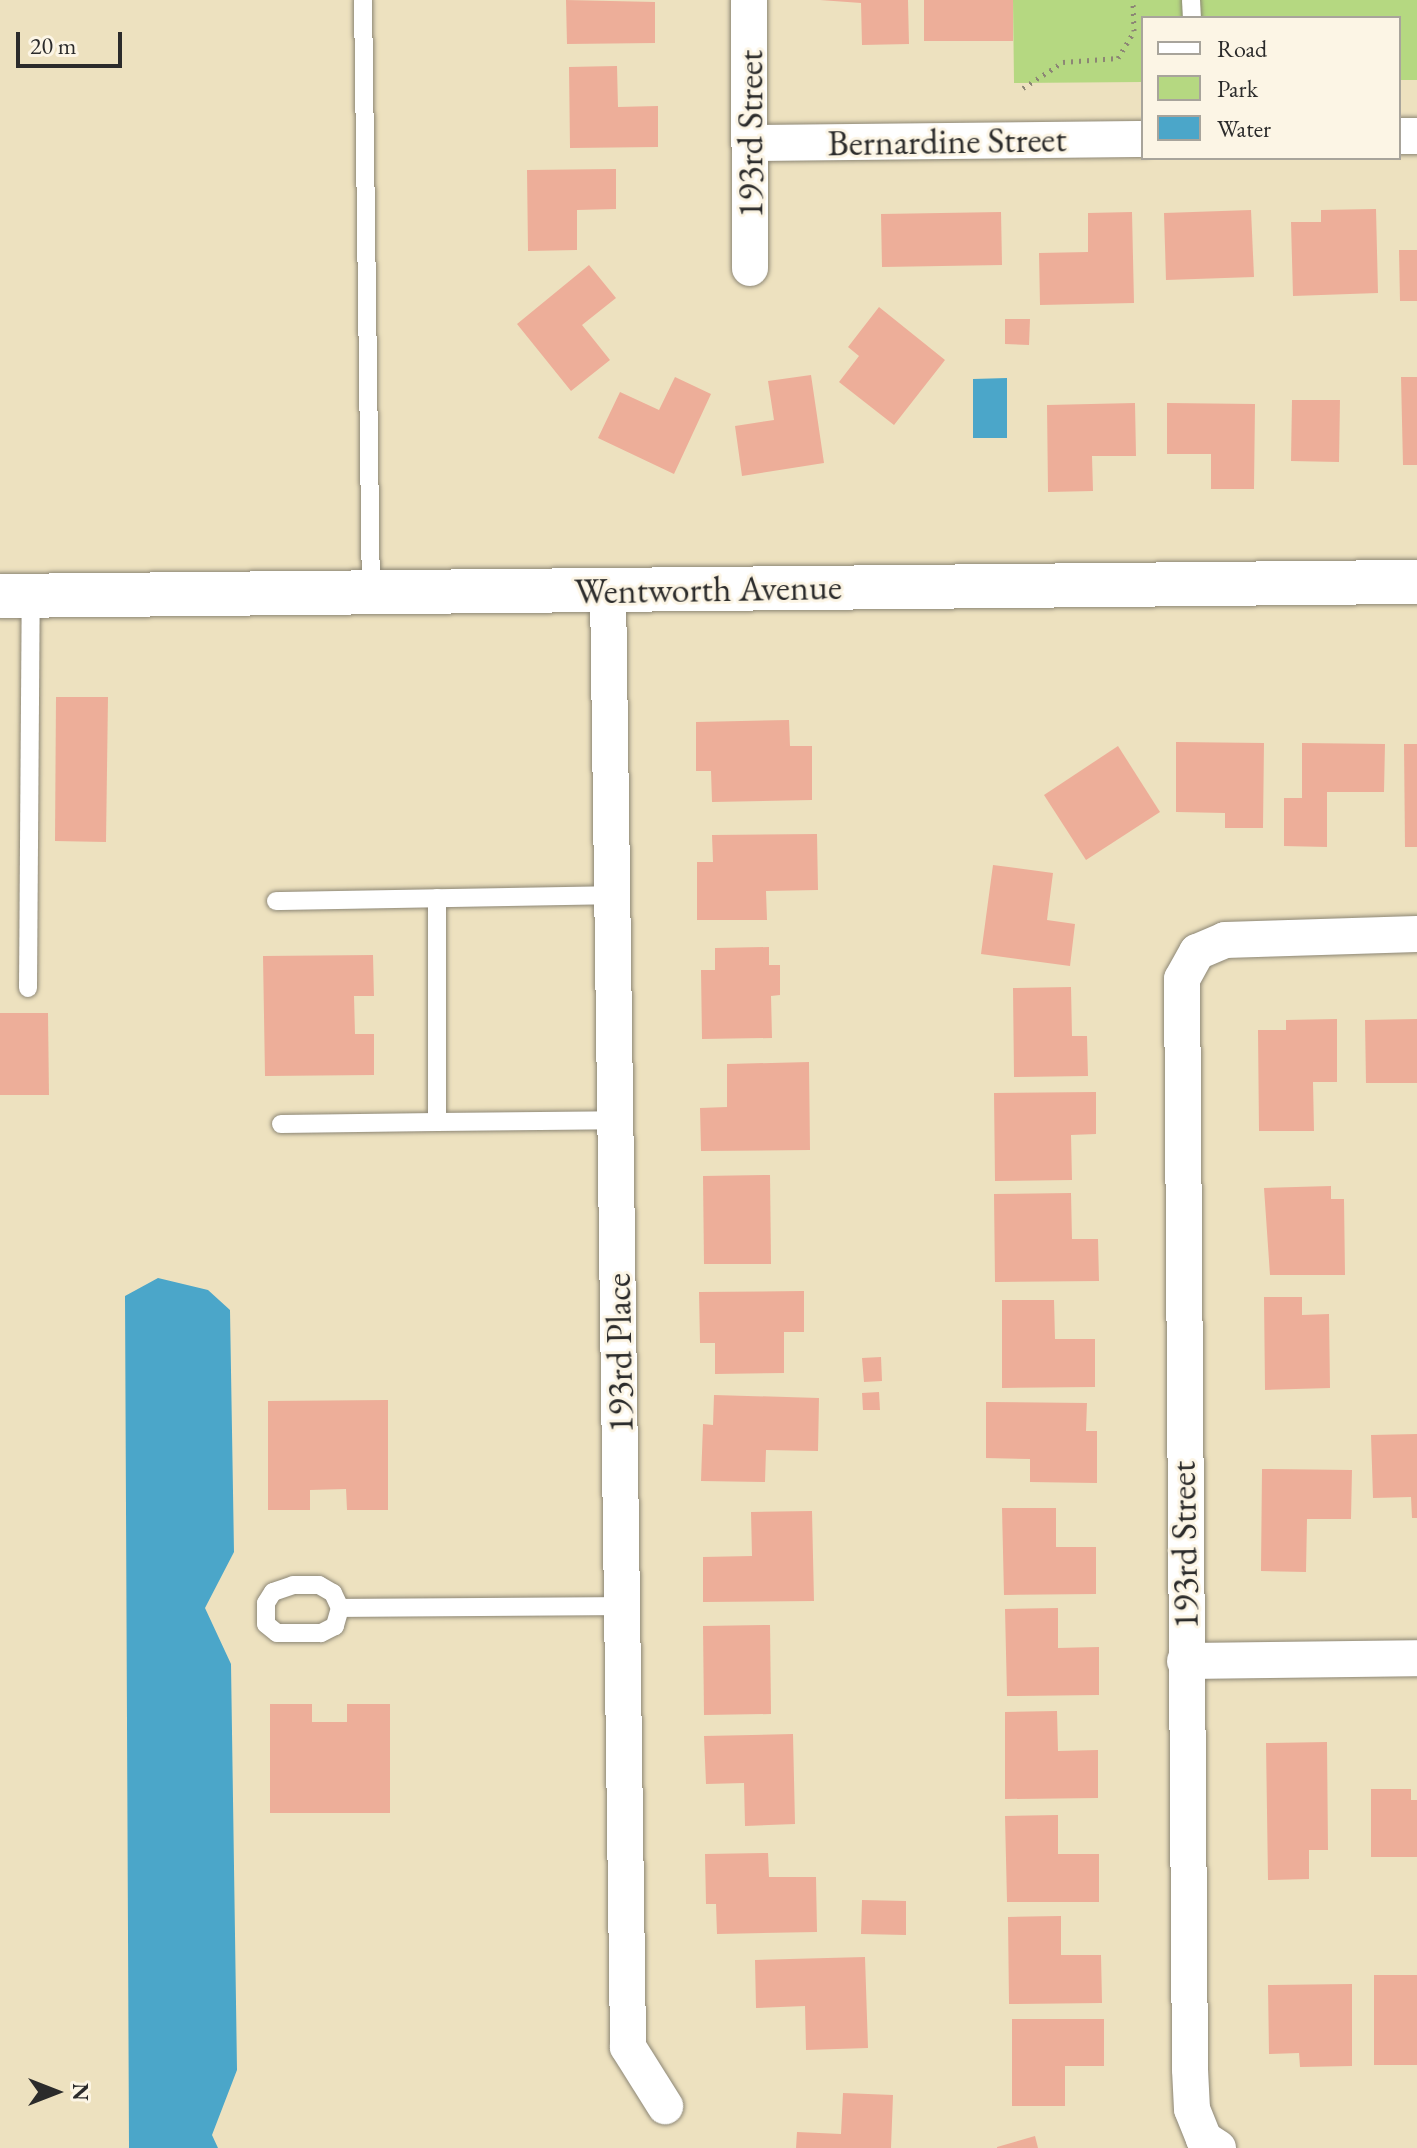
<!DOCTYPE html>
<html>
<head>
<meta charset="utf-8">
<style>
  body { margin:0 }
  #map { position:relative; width:1417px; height:2148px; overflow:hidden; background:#ede1bf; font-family:"EB Garamond",serif }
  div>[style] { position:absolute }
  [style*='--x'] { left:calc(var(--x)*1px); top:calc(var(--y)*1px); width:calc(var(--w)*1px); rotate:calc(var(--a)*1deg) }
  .green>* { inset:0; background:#b5d881 }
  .water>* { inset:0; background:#4ba6c9 }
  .building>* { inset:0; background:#edae99 }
  .path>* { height:5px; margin-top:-2.5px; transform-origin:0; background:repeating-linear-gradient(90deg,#8c8675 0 2px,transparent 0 8px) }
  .roads { filter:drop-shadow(0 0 2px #8c8675) drop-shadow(0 0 2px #8c8675) }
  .service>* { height:18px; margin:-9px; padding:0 9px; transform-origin:9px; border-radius:9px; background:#fff }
  .minor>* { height:36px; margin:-18px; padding:0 18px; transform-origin:18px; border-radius:18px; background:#fff }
  .tertiary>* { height:44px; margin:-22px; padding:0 22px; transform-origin:22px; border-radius:22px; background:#fff }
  span { translate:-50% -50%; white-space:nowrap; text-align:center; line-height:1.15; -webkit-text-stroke:6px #fcf5e5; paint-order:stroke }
  .street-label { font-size:36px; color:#2b2b2b }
  .legend { position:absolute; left:1141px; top:16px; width:260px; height:144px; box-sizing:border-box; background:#fcf5e5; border:2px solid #a8a49b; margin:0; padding:10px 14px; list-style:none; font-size:24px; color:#2b2b2b }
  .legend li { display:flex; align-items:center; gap:16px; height:40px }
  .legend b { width:40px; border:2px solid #a8a49b }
  .north { position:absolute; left:16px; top:2052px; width:80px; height:80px; -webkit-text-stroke:6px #fcf5e5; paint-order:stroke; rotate:90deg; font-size:22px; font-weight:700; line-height:32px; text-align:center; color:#2b2b2b }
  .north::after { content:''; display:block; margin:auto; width:28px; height:36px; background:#2b2b2b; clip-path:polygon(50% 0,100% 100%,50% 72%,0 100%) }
  .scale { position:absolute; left:16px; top:32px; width:106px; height:36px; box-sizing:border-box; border:4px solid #2b2b2b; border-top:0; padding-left:10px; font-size:24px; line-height:28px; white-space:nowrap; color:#2b2b2b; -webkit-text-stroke:6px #fcf5e5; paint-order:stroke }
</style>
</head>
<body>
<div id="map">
  <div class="green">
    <i style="clip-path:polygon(1013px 0,1417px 0,1417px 80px,1399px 80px,1399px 18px,1143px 18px,1143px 82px,1014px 83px)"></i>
  </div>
  <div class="water">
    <i style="clip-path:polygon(1007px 378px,1007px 438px,973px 438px,973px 379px)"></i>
    <i style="clip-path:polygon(158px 1278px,208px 1290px,230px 1310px,234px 1552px,205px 1608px,231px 1664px,237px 2070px,212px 2135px,218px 2148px,129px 2148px,125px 1296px)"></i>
  </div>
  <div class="building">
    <i style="clip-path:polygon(566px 0,655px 2px,655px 43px,567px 44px)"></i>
    <i style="clip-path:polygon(820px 0,908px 0,909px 44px,862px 45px,861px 3px)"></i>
    <i style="clip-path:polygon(924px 0,1013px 0,1013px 41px,924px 41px)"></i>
    <i style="clip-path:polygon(617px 66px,618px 107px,658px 106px,658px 147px,570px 148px,569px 67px)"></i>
    <i style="clip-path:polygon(616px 169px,616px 209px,577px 210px,577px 250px,528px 251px,527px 170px)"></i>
    <i style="clip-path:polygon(1376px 209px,1378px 293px,1293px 296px,1291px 222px,1321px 222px,1321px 210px)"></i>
    <i style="clip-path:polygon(1251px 210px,1254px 277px,1166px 280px,1164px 213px)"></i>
    <i style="clip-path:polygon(1001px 212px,1002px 265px,882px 267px,881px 214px)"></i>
    <i style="clip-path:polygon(1132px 212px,1134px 303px,1040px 305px,1039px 253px,1088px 252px,1088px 213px)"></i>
    <i style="clip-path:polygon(1399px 250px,1417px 250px,1417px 301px,1400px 301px)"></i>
    <i style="clip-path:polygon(589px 265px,616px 298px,582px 325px,610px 360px,571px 391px,517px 324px)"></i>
    <i style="clip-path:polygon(879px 307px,945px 360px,894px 425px,839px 382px,859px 356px,848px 347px)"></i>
    <i style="clip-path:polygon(1005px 319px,1030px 319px,1029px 345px,1005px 344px)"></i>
    <i style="clip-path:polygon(811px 375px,824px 463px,742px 476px,735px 426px,774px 420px,768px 381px)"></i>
    <i style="clip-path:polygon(675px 377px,711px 394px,674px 474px,598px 438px,620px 392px,659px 410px)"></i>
    <i style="clip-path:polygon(1401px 377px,1417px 377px,1417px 465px,1403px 465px)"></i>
    <i style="clip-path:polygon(1292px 400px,1340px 400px,1339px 462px,1291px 461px)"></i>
    <i style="clip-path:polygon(1135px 403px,1136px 456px,1092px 456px,1093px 491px,1048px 492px,1047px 405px)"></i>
    <i style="clip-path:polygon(1167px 403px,1255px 404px,1254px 489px,1211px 489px,1211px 454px,1167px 454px)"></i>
    <i style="clip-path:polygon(56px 697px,108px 697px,106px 842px,55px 841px)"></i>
    <i style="clip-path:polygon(789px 720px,790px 746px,812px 746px,812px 800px,712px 802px,711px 771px,696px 771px,696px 722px)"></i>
    <i style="clip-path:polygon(1176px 742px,1264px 743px,1263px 828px,1225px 828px,1225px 813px,1176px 812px)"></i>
    <i style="clip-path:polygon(1302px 743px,1385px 744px,1384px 792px,1327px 792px,1327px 847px,1284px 846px,1284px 798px,1302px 798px)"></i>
    <i style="clip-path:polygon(1404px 744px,1417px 744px,1417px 847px,1405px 847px)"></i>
    <i style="clip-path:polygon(1118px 746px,1160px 812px,1086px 860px,1044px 795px)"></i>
    <i style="clip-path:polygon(817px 834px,818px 890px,766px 891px,767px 920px,697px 920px,697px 862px,713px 862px,712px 835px)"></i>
    <i style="clip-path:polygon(993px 865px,1053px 873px,1047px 920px,1075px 924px,1070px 966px,981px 954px)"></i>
    <i style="clip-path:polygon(769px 947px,769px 965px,780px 965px,780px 995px,771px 996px,772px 1038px,702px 1039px,701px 970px,715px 970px,715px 948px)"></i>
    <i style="clip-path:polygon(373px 955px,374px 996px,354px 996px,355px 1034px,374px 1034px,374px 1075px,265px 1076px,263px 956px)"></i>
    <i style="clip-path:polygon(1071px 987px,1072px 1036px,1087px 1036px,1088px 1076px,1014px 1077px,1013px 988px)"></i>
    <i style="clip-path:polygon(0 1013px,48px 1013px,49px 1095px,0 1095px)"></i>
    <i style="clip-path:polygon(1337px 1019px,1337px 1082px,1313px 1082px,1314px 1131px,1259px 1131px,1258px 1030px,1286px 1030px,1286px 1020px)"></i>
    <i style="clip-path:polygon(1417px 1019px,1417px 1083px,1366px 1083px,1365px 1020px)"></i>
    <i style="clip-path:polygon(809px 1062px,810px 1150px,701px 1151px,700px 1108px,727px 1107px,727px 1064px)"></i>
    <i style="clip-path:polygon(1096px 1092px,1096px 1134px,1071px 1135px,1072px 1180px,995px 1181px,994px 1093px)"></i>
    <i style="clip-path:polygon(770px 1175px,771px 1264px,704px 1264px,703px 1176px)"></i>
    <i style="clip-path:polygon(1331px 1186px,1331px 1199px,1344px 1199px,1345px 1275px,1270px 1275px,1264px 1188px)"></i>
    <i style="clip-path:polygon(1071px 1193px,1072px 1239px,1098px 1239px,1099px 1281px,995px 1282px,994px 1194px)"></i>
    <i style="clip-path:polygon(804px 1291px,804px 1332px,784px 1332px,784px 1373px,715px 1374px,715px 1343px,700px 1343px,699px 1292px)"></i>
    <i style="clip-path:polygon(1264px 1297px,1302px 1297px,1302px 1315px,1329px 1314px,1330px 1388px,1265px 1390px)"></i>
    <i style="clip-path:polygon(1002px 1300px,1054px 1300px,1055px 1339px,1095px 1339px,1095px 1387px,1002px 1388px)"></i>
    <i style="clip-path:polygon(881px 1357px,882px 1381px,864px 1382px,862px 1358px)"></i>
    <i style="clip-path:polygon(879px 1392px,880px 1410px,863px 1410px,862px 1393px)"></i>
    <i style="clip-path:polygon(714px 1395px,819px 1398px,818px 1451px,766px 1450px,765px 1482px,701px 1481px,703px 1424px,713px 1425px)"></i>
    <i style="clip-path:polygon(388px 1400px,388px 1510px,347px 1510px,346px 1489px,310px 1490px,310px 1510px,268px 1510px,268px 1401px)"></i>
    <i style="clip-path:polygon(986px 1402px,1087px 1403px,1086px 1431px,1097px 1431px,1097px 1483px,1030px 1482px,1030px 1459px,986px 1458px)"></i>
    <i style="clip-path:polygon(1417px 1434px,1417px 1518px,1412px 1518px,1411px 1497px,1373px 1498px,1371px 1435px)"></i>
    <i style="clip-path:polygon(1262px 1469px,1352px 1470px,1351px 1519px,1307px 1519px,1306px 1572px,1261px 1571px)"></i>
    <i style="clip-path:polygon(1002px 1508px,1056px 1508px,1056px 1547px,1096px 1547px,1096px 1594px,1004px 1595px)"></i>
    <i style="clip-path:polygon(812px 1511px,814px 1601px,703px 1602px,703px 1557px,752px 1556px,751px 1512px)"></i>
    <i style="clip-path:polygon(1058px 1608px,1058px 1648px,1099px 1647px,1099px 1695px,1007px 1696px,1005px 1609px)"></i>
    <i style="clip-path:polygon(770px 1625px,771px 1714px,704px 1715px,703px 1626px)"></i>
    <i style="clip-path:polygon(270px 1704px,312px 1704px,312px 1722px,347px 1722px,347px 1704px,390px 1704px,390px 1813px,270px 1813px)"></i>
    <i style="clip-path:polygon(1057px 1711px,1058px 1751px,1098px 1750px,1098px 1798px,1005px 1799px,1005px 1712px)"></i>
    <i style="clip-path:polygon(793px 1734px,795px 1824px,745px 1826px,744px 1783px,706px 1784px,704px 1736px)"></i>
    <i style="clip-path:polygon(1327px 1742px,1328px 1850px,1309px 1850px,1309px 1879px,1268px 1880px,1266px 1743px)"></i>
    <i style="clip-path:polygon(1371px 1789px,1411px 1789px,1411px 1800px,1417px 1800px,1417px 1857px,1371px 1857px)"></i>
    <i style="clip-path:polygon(1058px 1815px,1058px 1854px,1099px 1854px,1099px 1902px,1007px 1902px,1005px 1816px)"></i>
    <i style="clip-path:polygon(768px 1853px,769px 1877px,816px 1877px,817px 1932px,717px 1934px,716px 1904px,706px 1904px,705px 1854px)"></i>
    <i style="clip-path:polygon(862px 1900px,906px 1901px,906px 1935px,861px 1934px)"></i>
    <i style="clip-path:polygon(1061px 1916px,1061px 1955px,1101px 1955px,1102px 2003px,1009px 2004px,1008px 1917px)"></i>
    <i style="clip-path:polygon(865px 1957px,868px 2048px,806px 2050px,805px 2006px,756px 2008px,755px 1960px)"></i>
    <i style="clip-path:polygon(1374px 1975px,1417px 1975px,1417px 2065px,1374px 2065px)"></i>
    <i style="clip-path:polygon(1352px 1984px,1352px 2066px,1300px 2067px,1299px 2053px,1269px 2054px,1268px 1985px)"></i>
    <i style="clip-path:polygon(1012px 2019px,1104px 2019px,1104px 2066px,1065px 2066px,1065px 2106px,1012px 2106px)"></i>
    <i style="clip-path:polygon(843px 2093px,893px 2095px,891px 2148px,796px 2148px,797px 2132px,841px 2134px)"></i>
    <i style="clip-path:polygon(1035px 2136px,1038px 2148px,997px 2148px,997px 2147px)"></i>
  </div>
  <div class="path">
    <i style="--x:1023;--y:88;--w:48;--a:-33"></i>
    <i style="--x:1063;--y:62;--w:55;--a:-4.2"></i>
    <i style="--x:1118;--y:58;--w:31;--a:-59"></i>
    <i style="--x:1134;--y:31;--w:31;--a:-92"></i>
  </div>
  <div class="roads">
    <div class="service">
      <i style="--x:363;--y:0;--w:593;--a:89.23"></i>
      <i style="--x:1191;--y:0;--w:18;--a:87"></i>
      <i style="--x:437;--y:898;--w:224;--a:90"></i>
      <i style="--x:437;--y:1122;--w:179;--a:-0.6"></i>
      <i style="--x:276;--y:901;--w:337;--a:-1"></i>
      <i style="--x:28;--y:988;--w:392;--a:-89.6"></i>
      <i style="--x:281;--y:1124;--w:156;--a:-0.7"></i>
      <i style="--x:340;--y:1608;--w:19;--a:106"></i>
      <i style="--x:335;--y:1626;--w:16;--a:153"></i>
      <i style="--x:321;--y:1633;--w:44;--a:180"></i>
      <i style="--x:277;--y:1633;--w:14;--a:-141"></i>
      <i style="--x:266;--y:1624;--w:21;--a:-90"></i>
      <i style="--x:266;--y:1603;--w:13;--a:-58"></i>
      <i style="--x:273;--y:1592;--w:21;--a:-19"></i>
      <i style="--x:293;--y:1585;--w:26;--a:0"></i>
      <i style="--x:319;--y:1585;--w:16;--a:30"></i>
      <i style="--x:333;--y:1593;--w:17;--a:65"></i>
      <i style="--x:340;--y:1608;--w:283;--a:-0.4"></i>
    </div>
    <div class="minor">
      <i style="--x:749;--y:0;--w:268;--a:89.8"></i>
      <i style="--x:1399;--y:136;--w:18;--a:0"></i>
      <i style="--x:752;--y:143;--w:391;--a:-0.6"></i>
      <i style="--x:608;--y:590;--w:1457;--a:89.21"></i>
      <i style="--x:628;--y:2047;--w:70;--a:57.9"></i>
      <i style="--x:1185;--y:1661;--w:232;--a:-0.7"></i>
      <i style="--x:1218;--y:2148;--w:17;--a:-147"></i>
      <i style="--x:1204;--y:2139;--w:32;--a:-112"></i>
      <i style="--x:1192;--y:2109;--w:40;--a:-92.9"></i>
      <i style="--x:1190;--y:2069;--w:1090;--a:-90.42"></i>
      <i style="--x:1182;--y:979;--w:31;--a:-61"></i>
      <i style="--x:1197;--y:952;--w:30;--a:-23"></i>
      <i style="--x:1225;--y:940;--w:192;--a:-1.8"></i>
    </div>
    <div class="tertiary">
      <i style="--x:0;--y:596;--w:1417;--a:-0.57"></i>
    </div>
  </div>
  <div class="street-label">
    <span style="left:750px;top:134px;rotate:-90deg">193rd Street</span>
    <span style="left:947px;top:141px;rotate:-1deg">Bernardine Street</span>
    <span style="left:708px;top:589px;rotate:-1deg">Wentworth Avenue</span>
    <span style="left:619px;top:1353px;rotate:-91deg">193rd Place</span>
    <span style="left:1184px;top:1545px;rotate:-91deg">193rd Street</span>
  </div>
  <ul class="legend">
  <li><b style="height:10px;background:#fff"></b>Road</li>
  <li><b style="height:22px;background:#b5d881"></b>Park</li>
  <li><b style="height:22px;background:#4ba6c9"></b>Water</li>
  </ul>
  <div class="north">N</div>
  <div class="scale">20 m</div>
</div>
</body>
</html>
